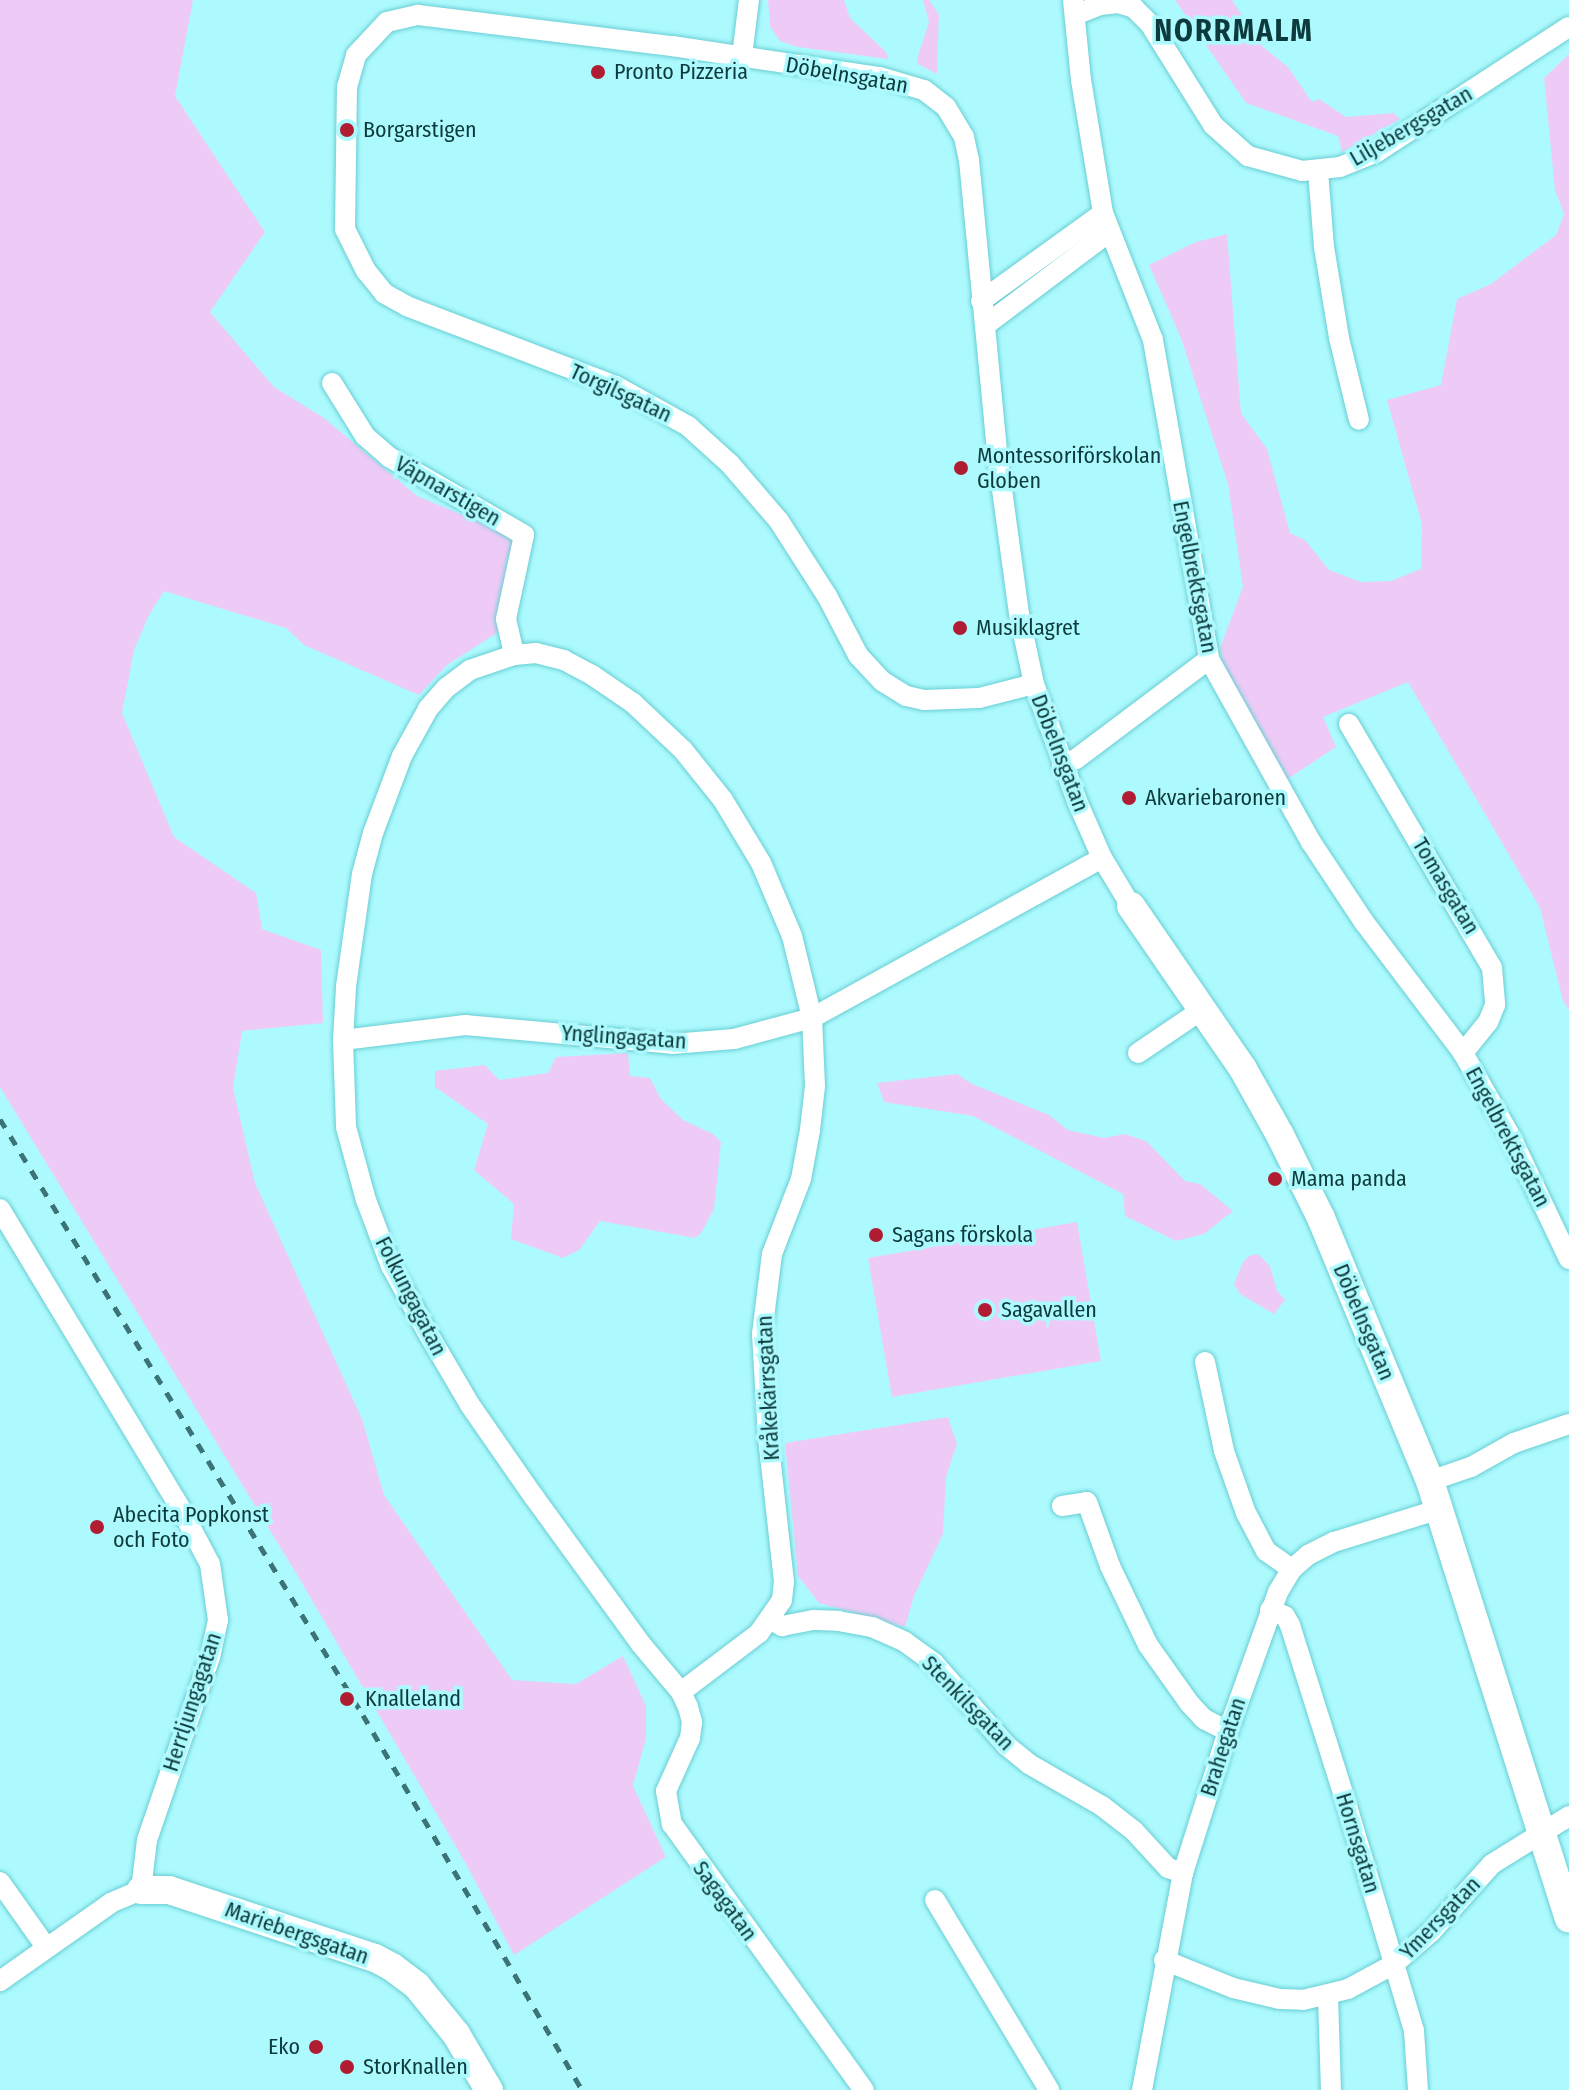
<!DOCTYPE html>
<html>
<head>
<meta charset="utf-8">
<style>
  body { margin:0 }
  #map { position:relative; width:1569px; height:2090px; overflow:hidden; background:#adfafe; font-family:"Fira Sans Condensed",sans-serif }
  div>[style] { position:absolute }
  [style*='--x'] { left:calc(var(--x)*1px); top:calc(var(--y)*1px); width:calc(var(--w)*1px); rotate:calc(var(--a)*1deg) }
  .green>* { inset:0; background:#eecbf6 }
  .roads { filter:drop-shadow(0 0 2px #69ced3) drop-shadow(0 0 2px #69ced3) }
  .street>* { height:20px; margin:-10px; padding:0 10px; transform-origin:10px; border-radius:10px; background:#fff }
  .secondary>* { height:28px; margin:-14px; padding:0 14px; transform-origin:14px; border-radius:14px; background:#fff }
  .rail>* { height:5px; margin-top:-2.5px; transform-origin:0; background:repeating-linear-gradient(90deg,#3c7375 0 10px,transparent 0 20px) }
  .dots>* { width:22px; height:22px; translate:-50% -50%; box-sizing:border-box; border:4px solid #adfafe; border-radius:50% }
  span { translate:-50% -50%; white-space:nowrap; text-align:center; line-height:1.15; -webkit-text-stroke:7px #adfafe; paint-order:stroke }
  .poi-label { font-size:22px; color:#0d3a3c }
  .left { translate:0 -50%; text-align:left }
  .right { translate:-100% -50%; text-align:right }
  .street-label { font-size:22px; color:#0d3a3c }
  .district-label { font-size:30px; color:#0d3a3c; font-weight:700; letter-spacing:2px }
</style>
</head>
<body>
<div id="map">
  <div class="green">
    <i style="clip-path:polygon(0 0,193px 0,175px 96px,265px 232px,210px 312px,274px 387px,324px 418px,417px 496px,515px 537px,507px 561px,497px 633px,447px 665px,419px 695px,304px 645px,286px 628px,164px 591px,149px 615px,134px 650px,122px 713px,174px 837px,256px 893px,262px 929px,321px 950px,323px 1023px,242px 1031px,233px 1088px,255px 1183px,362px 1419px,384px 1495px,512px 1680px,576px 1684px,623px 1656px,646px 1706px,646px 1738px,633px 1786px,666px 1857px,514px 1955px,466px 1864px,299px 1578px,0 1087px)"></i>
    <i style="clip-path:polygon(768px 0,844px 0,850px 18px,886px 52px,888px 59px,798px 47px,780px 41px,770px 27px)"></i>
    <i style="clip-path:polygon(923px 0,929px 0,939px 15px,937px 74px,918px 64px,917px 59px,929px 22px)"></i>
    <i style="clip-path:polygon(1175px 0,1232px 0,1263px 47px,1288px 67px,1312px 102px,1319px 99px,1346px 117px,1394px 113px,1400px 119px,1342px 152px,1338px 136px,1246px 103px)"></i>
    <i style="clip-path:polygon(1569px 54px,1569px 1010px,1563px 1001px,1540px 908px,1408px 682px,1323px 717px,1336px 747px,1286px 780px,1224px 666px,1220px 648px,1243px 587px,1228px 484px,1181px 338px,1149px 265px,1196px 242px,1227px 234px,1241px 413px,1267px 449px,1290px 533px,1305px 540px,1329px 570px,1361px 582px,1391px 581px,1421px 569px,1422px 524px,1387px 400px,1441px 385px,1457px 299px,1491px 284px,1556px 235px,1564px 214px,1555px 190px,1544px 78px)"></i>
    <i style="clip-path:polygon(628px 1053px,630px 1076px,650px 1078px,661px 1099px,683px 1120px,713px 1134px,721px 1142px,714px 1209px,701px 1233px,695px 1238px,600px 1221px,579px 1250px,563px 1258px,511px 1239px,514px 1204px,474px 1170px,488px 1124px,435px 1087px,435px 1071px,485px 1065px,499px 1080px,548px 1073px,556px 1057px)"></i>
    <i style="clip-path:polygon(957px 1074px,972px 1084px,1049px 1115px,1068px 1130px,1104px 1138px,1125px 1134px,1146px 1141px,1185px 1181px,1200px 1184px,1233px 1211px,1204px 1234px,1176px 1241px,1125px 1216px,1123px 1194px,973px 1116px,884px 1102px,877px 1083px)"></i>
    <i style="clip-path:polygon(1077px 1222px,1101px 1361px,892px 1397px,868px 1258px)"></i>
    <i style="clip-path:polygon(1258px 1254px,1270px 1266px,1277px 1291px,1285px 1300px,1274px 1314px,1240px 1294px,1234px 1284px,1243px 1262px,1249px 1256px)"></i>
    <i style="clip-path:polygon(948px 1417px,957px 1444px,946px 1477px,943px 1534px,914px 1596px,905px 1627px,819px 1603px,798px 1576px,785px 1443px)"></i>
  </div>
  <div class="roads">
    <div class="street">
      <i style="--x:1073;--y:0;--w:80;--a:84.3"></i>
      <i style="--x:1081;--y:80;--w:135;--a:80.6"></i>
      <i style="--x:1103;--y:213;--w:136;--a:68.5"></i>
      <i style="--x:1153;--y:340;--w:324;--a:80"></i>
      <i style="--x:1209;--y:659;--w:210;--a:60.9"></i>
      <i style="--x:1311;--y:842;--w:96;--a:56.5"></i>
      <i style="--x:1364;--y:922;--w:164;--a:52.9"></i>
      <i style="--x:1463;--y:1053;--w:99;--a:60.3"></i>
      <i style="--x:1512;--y:1139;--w:133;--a:64.6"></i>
      <i style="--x:1075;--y:15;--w:27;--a:-22"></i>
      <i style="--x:1100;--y:5;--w:18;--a:-6"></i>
      <i style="--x:1118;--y:3;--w:17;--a:17"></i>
      <i style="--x:1134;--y:8;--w:23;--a:45"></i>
      <i style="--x:1150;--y:24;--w:119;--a:58"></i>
      <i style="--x:1213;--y:125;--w:47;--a:41.5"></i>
      <i style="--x:1248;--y:156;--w:56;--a:15.5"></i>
      <i style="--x:1302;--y:171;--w:38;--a:-6"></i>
      <i style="--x:1340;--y:167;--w:40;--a:-22"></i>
      <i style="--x:1377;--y:152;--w:229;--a:-33.1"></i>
      <i style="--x:742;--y:56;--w:56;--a:-82.9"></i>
      <i style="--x:1318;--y:171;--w:76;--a:85.5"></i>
      <i style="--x:1324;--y:247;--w:92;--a:80.6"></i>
      <i style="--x:1339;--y:338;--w:84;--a:76.3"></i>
      <i style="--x:981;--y:301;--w:150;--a:-35.8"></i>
      <i style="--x:987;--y:324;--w:153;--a:-37"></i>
      <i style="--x:332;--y:383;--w:62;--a:58.1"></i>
      <i style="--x:365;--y:436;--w:32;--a:41"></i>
      <i style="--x:389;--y:457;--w:156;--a:30"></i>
      <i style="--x:524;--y:535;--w:86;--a:102.1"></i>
      <i style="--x:506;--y:619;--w:37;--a:77"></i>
      <i style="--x:1034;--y:684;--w:57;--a:165.7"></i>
      <i style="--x:979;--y:698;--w:55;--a:177.9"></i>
      <i style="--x:924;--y:700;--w:18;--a:-167"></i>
      <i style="--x:906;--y:696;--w:28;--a:-148"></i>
      <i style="--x:882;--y:681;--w:35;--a:-133"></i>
      <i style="--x:858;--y:655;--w:67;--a:-117.7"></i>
      <i style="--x:827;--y:596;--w:89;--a:-122.6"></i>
      <i style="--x:779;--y:521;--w:75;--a:-130.7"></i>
      <i style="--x:730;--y:464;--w:57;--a:-137.9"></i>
      <i style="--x:688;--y:426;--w:82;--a:-150.9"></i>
      <i style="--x:616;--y:386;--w:224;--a:-159.1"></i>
      <i style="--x:407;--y:306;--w:26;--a:-151"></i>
      <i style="--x:384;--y:293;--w:28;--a:-129"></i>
      <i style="--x:366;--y:271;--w:47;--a:-116.6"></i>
      <i style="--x:345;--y:229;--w:142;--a:-89.2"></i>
      <i style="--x:347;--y:87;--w:33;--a:-74"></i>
      <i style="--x:356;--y:55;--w:45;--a:-46.8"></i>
      <i style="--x:387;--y:22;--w:32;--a:-13"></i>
      <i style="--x:418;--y:15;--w:256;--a:7"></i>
      <i style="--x:672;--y:46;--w:210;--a:8.5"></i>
      <i style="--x:880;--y:77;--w:46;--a:16.5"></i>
      <i style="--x:924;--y:90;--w:28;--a:38"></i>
      <i style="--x:946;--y:107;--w:35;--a:59"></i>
      <i style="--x:964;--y:137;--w:24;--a:78"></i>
      <i style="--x:969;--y:160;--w:294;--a:84.5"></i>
      <i style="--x:997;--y:453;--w:162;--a:82.2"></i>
      <i style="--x:1019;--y:614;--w:72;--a:77.9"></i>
      <i style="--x:1034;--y:684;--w:125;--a:69.8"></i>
      <i style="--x:1077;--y:801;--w:62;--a:66.3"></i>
      <i style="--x:1102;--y:858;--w:56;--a:58.9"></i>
      <i style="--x:1349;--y:724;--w:283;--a:59.6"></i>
      <i style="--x:1492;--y:968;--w:37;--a:85"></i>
      <i style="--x:1495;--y:1005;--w:18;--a:112"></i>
      <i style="--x:1488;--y:1022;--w:40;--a:129"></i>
      <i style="--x:1062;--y:765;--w:15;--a:-23"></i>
      <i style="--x:1076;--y:759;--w:166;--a:-36.9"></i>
      <i style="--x:343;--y:1040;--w:123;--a:-7"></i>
      <i style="--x:465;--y:1025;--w:208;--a:5.2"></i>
      <i style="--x:672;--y:1044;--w:62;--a:-4.6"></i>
      <i style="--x:734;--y:1039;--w:81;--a:-15.1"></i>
      <i style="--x:812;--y:1018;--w:331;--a:-28.9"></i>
      <i style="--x:1138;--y:1053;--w:78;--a:-34.1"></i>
      <i style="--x:0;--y:1209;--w:353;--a:58.9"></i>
      <i style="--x:182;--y:1511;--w:60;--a:62.2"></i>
      <i style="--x:210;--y:1564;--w:57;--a:81.9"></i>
      <i style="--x:218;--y:1620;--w:38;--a:102"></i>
      <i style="--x:210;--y:1657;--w:194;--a:109"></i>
      <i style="--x:147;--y:1840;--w:50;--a:96.8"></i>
      <i style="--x:141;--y:1890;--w:33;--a:157"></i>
      <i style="--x:111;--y:1903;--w:136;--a:144.9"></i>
      <i style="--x:1205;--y:1362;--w:91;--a:77.9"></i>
      <i style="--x:1224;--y:1451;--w:66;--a:70.5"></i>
      <i style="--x:1246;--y:1513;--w:43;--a:62.2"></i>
      <i style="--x:1266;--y:1551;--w:32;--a:35"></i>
      <i style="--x:1430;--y:1481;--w:43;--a:-18.9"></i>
      <i style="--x:1471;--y:1467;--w:49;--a:-29.2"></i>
      <i style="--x:1514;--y:1443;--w:58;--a:-19.1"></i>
      <i style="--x:1062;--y:1506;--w:25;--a:-9"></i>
      <i style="--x:1087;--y:1502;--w:68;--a:70.2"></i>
      <i style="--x:1110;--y:1566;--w:88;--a:64.3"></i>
      <i style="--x:1148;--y:1645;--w:72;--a:54.6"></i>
      <i style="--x:1190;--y:1704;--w:21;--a:47"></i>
      <i style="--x:1204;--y:1719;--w:27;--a:27"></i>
      <i style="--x:1270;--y:1610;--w:16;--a:22"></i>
      <i style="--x:1285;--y:1616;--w:10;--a:61"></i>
      <i style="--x:1290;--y:1625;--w:190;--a:72.5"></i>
      <i style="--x:1347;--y:1806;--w:235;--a:73.4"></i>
      <i style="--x:1414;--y:2031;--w:59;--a:86.1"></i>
      <i style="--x:771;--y:1620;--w:13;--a:29"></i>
      <i style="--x:782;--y:1626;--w:33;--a:-11"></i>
      <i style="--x:814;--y:1620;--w:24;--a:2"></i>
      <i style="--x:838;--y:1621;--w:35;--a:10"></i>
      <i style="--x:872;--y:1627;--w:36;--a:24"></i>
      <i style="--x:905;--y:1642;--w:36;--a:36"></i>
      <i style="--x:934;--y:1663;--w:111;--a:48.7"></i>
      <i style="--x:1007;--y:1746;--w:28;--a:39"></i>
      <i style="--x:1029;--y:1764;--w:84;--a:29.9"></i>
      <i style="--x:1102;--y:1806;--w:41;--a:38"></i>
      <i style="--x:1134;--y:1831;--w:50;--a:47.4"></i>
      <i style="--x:1168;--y:1868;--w:16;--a:18"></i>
      <i style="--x:681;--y:1692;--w:98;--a:-37.1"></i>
      <i style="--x:759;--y:1633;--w:40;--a:-55.1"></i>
      <i style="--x:782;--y:1600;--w:18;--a:-84"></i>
      <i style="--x:784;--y:1582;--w:145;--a:-96.3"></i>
      <i style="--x:768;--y:1438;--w:104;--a:-93.3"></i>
      <i style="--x:762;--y:1334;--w:81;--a:-82.9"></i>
      <i style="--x:772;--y:1254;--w:80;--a:-68.9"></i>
      <i style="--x:801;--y:1179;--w:50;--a:-79.6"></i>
      <i style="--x:810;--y:1130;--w:44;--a:-83.5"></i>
      <i style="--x:815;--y:1086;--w:68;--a:-92.5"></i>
      <i style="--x:812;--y:1018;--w:84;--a:-103.7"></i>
      <i style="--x:792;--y:936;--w:79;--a:-113"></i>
      <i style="--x:761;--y:863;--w:74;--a:-121.1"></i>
      <i style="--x:723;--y:800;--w:64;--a:-128.7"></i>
      <i style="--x:683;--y:750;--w:69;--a:-136.8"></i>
      <i style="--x:633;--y:703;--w:50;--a:-145.7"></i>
      <i style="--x:592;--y:675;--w:32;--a:-152"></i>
      <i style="--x:564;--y:660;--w:29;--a:-166"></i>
      <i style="--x:536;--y:653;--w:22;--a:175"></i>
      <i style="--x:514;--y:655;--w:46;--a:161.2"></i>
      <i style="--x:470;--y:670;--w:30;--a:143"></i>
      <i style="--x:446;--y:688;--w:28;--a:131"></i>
      <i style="--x:428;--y:709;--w:54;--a:119"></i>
      <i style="--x:402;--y:756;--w:82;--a:110.6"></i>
      <i style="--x:373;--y:833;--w:42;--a:105"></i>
      <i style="--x:362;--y:874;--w:114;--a:98.1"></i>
      <i style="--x:346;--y:987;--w:53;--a:93.2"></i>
      <i style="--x:343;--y:1040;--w:87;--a:88"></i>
      <i style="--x:346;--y:1127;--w:76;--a:74.7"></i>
      <i style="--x:366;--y:1200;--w:71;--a:69.3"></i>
      <i style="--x:391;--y:1266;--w:73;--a:61.3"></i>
      <i style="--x:426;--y:1330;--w:87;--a:59.6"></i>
      <i style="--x:470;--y:1405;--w:112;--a:55.2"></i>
      <i style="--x:534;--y:1497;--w:180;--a:54"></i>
      <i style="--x:640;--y:1643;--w:64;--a:50.1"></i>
      <i style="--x:681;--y:1692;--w:17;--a:65"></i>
      <i style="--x:688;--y:1707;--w:16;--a:75"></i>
      <i style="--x:692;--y:1722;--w:16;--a:97"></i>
      <i style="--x:690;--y:1738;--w:58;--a:114.4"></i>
      <i style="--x:666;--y:1791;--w:34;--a:80"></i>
      <i style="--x:672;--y:1824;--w:328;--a:54.2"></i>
      <i style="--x:0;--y:1882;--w:80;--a:54.7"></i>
      <i style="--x:935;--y:1900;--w:222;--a:59"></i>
      <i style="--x:1164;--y:1960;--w:74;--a:22.1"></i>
      <i style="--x:1233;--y:1988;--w:48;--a:13.2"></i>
      <i style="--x:1280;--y:1999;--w:23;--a:2"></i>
      <i style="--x:1303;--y:2000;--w:46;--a:-13.7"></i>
      <i style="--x:1348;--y:1989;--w:52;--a:-28.5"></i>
      <i style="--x:1394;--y:1964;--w:49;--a:-40.9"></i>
      <i style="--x:1431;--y:1932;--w:91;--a:-48.1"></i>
      <i style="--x:1492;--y:1864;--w:91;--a:-31.9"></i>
      <i style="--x:1328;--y:1996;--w:94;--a:88.2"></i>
      <i style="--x:1142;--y:2090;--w:221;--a:-79.3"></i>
      <i style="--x:1183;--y:1873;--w:149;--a:-72.4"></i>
      <i style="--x:1228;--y:1731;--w:148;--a:-70.2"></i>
      <i style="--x:1278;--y:1592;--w:27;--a:-59"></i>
      <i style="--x:1292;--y:1569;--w:21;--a:-41"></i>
      <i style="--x:1308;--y:1555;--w:29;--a:-27"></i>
      <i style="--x:1334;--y:1542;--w:111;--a:-17.3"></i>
    </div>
    <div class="secondary">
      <i style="--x:1131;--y:906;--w:198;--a:55.5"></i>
      <i style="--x:1243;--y:1069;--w:76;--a:60.7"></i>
      <i style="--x:1280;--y:1135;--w:93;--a:63.7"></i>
      <i style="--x:1321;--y:1218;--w:285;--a:67.5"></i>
      <i style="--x:1430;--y:1481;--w:459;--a:72.4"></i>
      <i style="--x:141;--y:1890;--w:28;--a:0"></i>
      <i style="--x:169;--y:1890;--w:217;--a:18.3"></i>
      <i style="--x:375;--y:1958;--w:19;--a:28"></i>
      <i style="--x:392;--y:1967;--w:31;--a:37"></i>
      <i style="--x:417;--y:1986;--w:62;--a:50.9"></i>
      <i style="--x:456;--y:2034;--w:65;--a:59.5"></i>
    </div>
  </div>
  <div class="rail">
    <i style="--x:0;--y:1119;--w:698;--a:58.66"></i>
    <i style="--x:363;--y:1715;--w:434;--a:59.7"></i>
  </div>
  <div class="dots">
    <i style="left:598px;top:72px;background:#b01d33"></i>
    <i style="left:347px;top:130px;background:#b01d33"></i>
    <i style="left:961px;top:468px;background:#b01d33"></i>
    <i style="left:960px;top:628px;background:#b01d33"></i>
    <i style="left:1129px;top:798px;background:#b01d33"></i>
    <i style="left:1275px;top:1179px;background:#b01d33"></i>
    <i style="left:876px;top:1235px;background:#b01d33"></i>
    <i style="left:985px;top:1310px;background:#b01d33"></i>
    <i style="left:97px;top:1527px;background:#b01d33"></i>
    <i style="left:347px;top:1699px;background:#b01d33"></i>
    <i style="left:316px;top:2047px;background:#b01d33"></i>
    <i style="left:347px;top:2067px;background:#b01d33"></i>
  </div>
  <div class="poi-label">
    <span class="left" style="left:614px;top:72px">Pronto Pizzeria</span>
    <span class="left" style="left:363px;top:130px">Borgarstigen</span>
    <span class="left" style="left:977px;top:468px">Montessoriförskolan<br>Globen</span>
    <span class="left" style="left:976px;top:628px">Musiklagret</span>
    <span class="left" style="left:1145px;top:798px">Akvariebaronen</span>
    <span class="left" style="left:1291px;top:1179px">Mama panda</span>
    <span class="left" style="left:892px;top:1235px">Sagans förskola</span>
    <span class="left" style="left:1001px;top:1310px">Sagavallen</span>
    <span class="left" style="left:113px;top:1527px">Abecita Popkonst<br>och Foto</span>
    <span class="left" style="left:365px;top:1699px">Knalleland</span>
    <span class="right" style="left:300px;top:2047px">Eko</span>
    <span class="left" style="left:363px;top:2067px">StorKnallen</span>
  </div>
  <div class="street-label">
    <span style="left:847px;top:75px;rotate:10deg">Döbelnsgatan</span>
    <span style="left:1411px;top:126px;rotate:-30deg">Liljebergsgatan</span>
    <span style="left:621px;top:393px;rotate:25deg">Torgilsgatan</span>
    <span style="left:448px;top:491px;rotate:30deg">Väpnarstigen</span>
    <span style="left:1195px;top:577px;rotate:79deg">Engelbrektsgatan</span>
    <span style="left:1060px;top:753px;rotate:69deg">Döbelnsgatan</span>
    <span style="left:1446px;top:886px;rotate:59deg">Tomasgatan</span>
    <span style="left:624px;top:1037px;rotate:4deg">Ynglingagatan</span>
    <span style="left:1508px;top:1137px;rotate:62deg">Engelbrektsgatan</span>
    <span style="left:411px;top:1296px;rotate:63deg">Folkungagatan</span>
    <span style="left:1364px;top:1322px;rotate:67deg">Döbelnsgatan</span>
    <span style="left:768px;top:1388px;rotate:-93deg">Kråkekärrsgatan</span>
    <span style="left:192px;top:1702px;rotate:-72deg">Herrljungagatan</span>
    <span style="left:968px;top:1703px;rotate:46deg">Stenkilsgatan</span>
    <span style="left:1223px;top:1747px;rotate:-72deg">Brahegatan</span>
    <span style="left:1358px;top:1843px;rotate:73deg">Hornsgatan</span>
    <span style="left:725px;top:1901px;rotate:54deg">Sagagatan</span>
    <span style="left:1440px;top:1918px;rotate:-46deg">Ymersgatan</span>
    <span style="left:297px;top:1933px;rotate:19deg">Mariebergsgatan</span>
  </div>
  <div class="district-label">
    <span style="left:1234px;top:31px">NORRMALM</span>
  </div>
</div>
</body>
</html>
